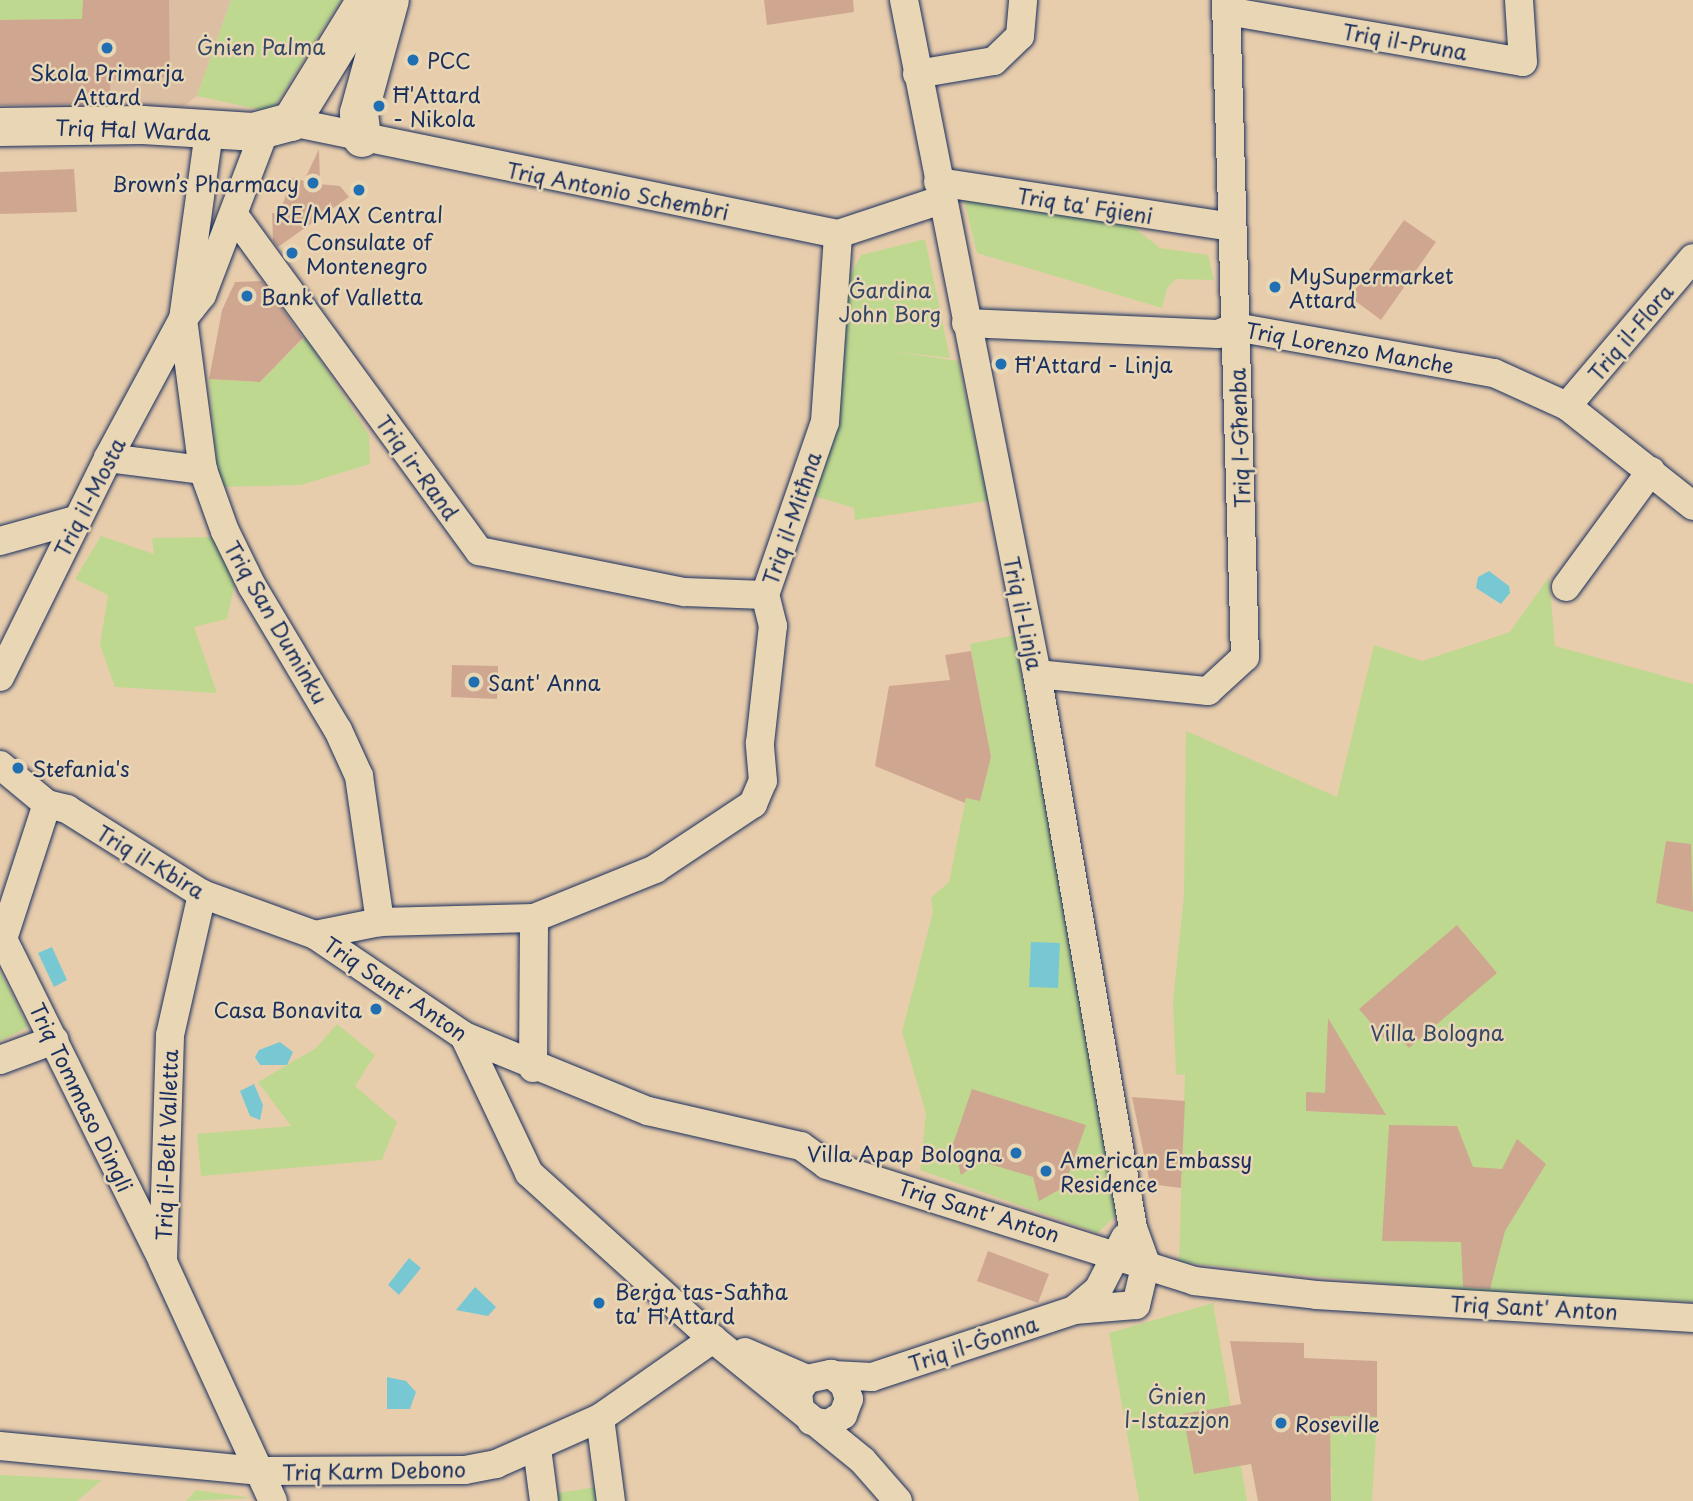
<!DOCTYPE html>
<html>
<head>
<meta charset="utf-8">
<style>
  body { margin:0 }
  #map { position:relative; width:1693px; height:1501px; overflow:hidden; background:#e8cdac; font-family:"Playpen Sans",sans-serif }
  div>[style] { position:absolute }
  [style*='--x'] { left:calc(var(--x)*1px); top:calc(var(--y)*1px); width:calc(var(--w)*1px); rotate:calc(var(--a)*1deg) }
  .built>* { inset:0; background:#dcbfa3 }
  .green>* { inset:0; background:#bfd88f }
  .water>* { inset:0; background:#78c8d3 }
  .building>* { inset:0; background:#cfa791 }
  .roads { filter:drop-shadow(0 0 2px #1b2f5e) drop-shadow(0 0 2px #1b2f5e) }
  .street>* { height:28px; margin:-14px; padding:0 14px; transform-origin:14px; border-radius:14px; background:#e8d6b4 }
  .secondary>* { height:38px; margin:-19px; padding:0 19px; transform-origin:19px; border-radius:19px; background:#e8d6b4 }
  .dots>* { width:19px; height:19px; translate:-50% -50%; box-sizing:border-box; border:4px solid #e8d6b4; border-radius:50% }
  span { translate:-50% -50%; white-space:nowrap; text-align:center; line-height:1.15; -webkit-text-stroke:5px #e8d6b4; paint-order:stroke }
  .street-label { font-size:21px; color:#1b2f5e }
  .park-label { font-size:21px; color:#344865 }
  .poi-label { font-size:21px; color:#1b2f5e }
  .left { translate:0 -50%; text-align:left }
  .right { translate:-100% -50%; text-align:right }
</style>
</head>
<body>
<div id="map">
  <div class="built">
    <i style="clip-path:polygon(0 0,231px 0,197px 96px,182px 107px,111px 109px,0 106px)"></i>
  </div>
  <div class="green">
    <i style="clip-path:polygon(0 0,83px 0,82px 19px,0 20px)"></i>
    <i style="clip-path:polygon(231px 0,341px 0,271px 112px,197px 96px)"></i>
    <i style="clip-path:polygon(964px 199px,1055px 214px,1066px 200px,1114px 212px,1160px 248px,1208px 255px,1214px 280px,1176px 279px,1167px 288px,1162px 308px,977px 253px)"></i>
    <i style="clip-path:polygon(925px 239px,950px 358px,890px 351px,958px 361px,988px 501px,855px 520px,854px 508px,811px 495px,843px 289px,861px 255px)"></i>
    <i style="clip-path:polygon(305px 337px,369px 435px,370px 464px,301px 485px,218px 487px,209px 379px,260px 382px)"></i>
    <i style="clip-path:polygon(101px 536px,154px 554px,152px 538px,212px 537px,235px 582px,227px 619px,194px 627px,217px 693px,115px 687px,100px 645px,108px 595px,75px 579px)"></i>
    <i style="clip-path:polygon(1549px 577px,1555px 646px,1693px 684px,1693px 1302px,1463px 1292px,1179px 1262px,1185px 1074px,1176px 1075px,1173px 1002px,1184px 895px,1186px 731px,1337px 797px,1374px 645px,1422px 661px,1510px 632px)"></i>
    <i style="clip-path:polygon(1014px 635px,1121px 1210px,1098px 1233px,920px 1170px,926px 1113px,902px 1032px,933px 912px,931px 898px,949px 882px,966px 798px,980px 800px,991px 757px,970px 644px)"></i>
    <i style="clip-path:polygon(0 971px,28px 1027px,0 1041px)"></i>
    <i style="clip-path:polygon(337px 1024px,375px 1055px,355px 1086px,397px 1122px,382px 1160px,201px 1176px,197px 1134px,291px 1126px,258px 1082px,316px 1048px)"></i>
    <i style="clip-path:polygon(1213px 1303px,1247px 1501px,1139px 1501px,1109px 1333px)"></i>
    <i style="clip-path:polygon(1332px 1416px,1377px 1417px,1372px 1501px,1331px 1501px,1332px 1467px,1328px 1467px)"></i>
    <i style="clip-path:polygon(0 1475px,102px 1480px,77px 1501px,0 1501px)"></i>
    <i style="clip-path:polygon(597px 1487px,599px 1501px,558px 1501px,557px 1493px)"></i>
    <i style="clip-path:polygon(196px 1490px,252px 1498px,186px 1501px)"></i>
  </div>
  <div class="water">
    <i style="clip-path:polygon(1489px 571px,1509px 586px,1510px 593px,1501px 604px,1476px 588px,1478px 577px)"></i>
    <i style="clip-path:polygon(1031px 942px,1060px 943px,1058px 988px,1029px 987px)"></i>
    <i style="clip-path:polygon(52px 947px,67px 980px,54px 987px,38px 953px)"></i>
    <i style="clip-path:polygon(280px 1042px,293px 1052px,287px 1065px,260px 1065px,255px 1057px,259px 1050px)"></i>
    <i style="clip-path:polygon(254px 1084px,263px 1105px,260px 1120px,250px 1116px,240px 1091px)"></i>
    <i style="clip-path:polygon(409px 1258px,421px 1268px,399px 1295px,388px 1285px)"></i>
    <i style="clip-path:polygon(475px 1287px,496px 1307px,488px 1316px,456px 1310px)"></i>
    <i style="clip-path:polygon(387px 1377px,406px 1381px,416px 1392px,410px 1409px,387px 1409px)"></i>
  </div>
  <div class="building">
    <i style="clip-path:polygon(83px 0,169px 0,170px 77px,110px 80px,111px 104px,0 105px,0 20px,82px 19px)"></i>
    <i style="clip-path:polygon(764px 0,853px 0,854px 12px,767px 25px)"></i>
    <i style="clip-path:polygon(319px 149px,320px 184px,340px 186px,349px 197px,278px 247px,273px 241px,272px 213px,279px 214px,292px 178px,304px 181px)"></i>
    <i style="clip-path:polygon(74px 169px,77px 212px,0 214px,0 172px)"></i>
    <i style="clip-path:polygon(1404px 220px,1436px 242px,1381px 320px,1350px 297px)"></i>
    <i style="clip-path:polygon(262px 281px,303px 338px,260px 382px,209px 379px,222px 310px,235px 282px)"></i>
    <i style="clip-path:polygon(971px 651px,991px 757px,980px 801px,966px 798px,965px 803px,875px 766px,889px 686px,950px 680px,945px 655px)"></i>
    <i style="clip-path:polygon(452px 665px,498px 666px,497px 699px,451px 697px)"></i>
    <i style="clip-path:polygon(1666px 841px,1691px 844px,1693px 912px,1656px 903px)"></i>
    <i style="clip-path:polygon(1457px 925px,1497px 973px,1409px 1048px,1398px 1036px,1389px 1044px,1359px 1009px)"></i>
    <i style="clip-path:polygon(1328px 1018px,1386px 1115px,1306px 1111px,1306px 1092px,1325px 1093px)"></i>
    <i style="clip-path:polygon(972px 1089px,1086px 1125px,1064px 1187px,1039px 1201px,1033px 1177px,980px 1161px,961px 1175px,953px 1144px)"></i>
    <i style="clip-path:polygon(1132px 1097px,1185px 1101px,1181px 1188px,1150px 1184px)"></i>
    <i style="clip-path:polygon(1389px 1125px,1457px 1126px,1473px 1167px,1502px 1169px,1517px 1139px,1546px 1164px,1505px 1231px,1490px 1289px,1463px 1287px,1461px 1242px,1382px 1241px)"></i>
    <i style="clip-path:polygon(988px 1251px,1049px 1274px,1038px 1303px,977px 1281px)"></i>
    <i style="clip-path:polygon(1230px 1341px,1304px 1343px,1304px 1358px,1377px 1361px,1377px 1417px,1330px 1416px,1331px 1501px,1258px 1501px,1251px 1464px,1194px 1474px,1183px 1414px,1241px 1404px)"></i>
  </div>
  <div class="roads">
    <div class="street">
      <i style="--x:904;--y:0;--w:687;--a:78.84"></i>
      <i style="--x:1037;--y:674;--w:562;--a:80.17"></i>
      <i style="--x:1133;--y:1228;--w:37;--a:70"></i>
      <i style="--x:1227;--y:11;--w:300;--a:9.8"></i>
      <i style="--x:1523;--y:62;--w:62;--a:-93.7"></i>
      <i style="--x:917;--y:74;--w:78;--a:-9.6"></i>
      <i style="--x:994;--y:61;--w:36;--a:-44"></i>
      <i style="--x:1020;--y:36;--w:36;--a:-85"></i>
      <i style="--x:291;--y:122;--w:558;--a:11.57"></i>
      <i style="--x:838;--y:234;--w:108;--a:-18.3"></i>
      <i style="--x:209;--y:132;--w:189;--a:97.9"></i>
      <i style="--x:183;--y:319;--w:152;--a:82.5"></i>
      <i style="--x:203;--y:470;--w:65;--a:70.2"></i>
      <i style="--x:225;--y:531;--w:61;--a:63.9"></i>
      <i style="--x:252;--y:586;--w:168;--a:59.2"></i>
      <i style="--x:338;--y:730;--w:51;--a:65.5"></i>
      <i style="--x:359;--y:776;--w:148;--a:81.8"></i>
      <i style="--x:938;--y:182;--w:296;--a:8.7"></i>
      <i style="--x:234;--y:215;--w:416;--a:53.9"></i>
      <i style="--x:479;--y:551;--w:210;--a:11.3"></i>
      <i style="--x:685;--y:592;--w:80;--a:2.1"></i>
      <i style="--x:966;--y:323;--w:252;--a:2.5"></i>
      <i style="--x:1218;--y:334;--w:18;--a:-22"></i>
      <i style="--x:1235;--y:327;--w:263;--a:10.1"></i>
      <i style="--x:1494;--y:373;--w:80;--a:24.3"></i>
      <i style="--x:1567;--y:406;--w:161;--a:38.4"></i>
      <i style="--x:1567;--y:406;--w:194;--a:-49.6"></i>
      <i style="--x:108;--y:458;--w:96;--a:7.2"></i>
      <i style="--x:0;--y:541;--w:78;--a:-15.6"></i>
      <i style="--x:1566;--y:587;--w:144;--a:-53.8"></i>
      <i style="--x:1037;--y:674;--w:172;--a:5.7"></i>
      <i style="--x:1208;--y:691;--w:50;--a:-42.6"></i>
      <i style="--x:1245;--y:657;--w:657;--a:-91.66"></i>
      <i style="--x:0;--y:677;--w:244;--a:-63.7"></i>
      <i style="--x:108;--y:458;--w:158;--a:-61.7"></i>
      <i style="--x:183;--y:319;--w:31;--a:-52"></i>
      <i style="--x:202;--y:295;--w:177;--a:-69.1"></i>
      <i style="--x:0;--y:765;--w:61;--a:39.7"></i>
      <i style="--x:47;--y:804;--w:21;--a:14"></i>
      <i style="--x:67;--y:809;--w:160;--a:32.2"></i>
      <i style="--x:202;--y:894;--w:120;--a:19.9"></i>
      <i style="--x:315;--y:935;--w:180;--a:34.1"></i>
      <i style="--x:464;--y:1036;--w:199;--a:22.2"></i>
      <i style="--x:648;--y:1111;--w:157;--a:12.9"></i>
      <i style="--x:801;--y:1146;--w:32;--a:36"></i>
      <i style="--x:827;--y:1165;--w:385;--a:17.5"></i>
      <i style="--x:1194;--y:1281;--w:123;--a:6.5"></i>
      <i style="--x:1316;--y:1295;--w:378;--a:3.5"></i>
      <i style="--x:0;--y:933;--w:367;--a:63.6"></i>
      <i style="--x:163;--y:1262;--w:263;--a:65.3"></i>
      <i style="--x:315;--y:935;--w:66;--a:-11.3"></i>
      <i style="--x:380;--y:922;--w:154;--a:-1.5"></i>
      <i style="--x:534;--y:918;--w:131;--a:-22"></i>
      <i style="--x:655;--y:869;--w:118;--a:-33.6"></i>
      <i style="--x:753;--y:804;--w:25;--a:-67"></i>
      <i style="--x:763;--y:781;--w:38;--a:-95"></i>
      <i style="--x:760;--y:743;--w:118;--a:-83.7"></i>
      <i style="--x:773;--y:626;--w:32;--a:-104"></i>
      <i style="--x:765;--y:595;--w:183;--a:-70.9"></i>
      <i style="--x:825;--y:422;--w:188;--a:-86"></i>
      <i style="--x:4;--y:936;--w:139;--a:-72"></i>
      <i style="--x:464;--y:1036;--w:152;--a:64.6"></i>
      <i style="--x:529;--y:1173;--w:248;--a:42.1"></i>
      <i style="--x:713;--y:1339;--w:193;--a:39.1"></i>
      <i style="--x:863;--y:1461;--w:53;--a:48.8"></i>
      <i style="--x:0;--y:1060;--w:58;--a:-20.3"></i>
      <i style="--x:533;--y:1068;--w:150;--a:-89.6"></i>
      <i style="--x:163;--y:1259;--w:224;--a:-88.2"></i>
      <i style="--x:170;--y:1035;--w:145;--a:-77.2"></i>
      <i style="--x:1074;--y:1310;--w:31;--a:-40"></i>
      <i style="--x:1098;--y:1290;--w:59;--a:-62.6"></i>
      <i style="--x:745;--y:1352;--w:68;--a:23.5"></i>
      <i style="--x:833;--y:1375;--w:39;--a:3"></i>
      <i style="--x:872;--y:1377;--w:213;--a:-18.3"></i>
      <i style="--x:1074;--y:1310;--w:62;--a:-4.6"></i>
      <i style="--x:1136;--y:1305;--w:43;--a:-76.6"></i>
      <i style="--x:800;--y:1409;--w:17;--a:-97"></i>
      <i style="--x:798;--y:1392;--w:16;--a:-55"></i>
      <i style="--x:807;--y:1379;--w:25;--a:-12"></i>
      <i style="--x:831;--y:1374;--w:16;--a:38"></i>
      <i style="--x:844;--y:1384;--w:16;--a:72"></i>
      <i style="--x:849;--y:1399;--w:17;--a:111"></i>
      <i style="--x:843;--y:1415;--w:17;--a:149"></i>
      <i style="--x:828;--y:1424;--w:17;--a:-170"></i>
      <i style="--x:600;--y:1418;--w:84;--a:82.5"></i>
      <i style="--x:0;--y:1446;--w:262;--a:5.5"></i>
      <i style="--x:261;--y:1471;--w:204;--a:-0.3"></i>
      <i style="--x:465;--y:1470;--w:32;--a:-11"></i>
      <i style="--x:496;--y:1464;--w:114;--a:-23.9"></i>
      <i style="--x:600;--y:1418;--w:138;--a:-35"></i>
      <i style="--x:537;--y:1448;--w:53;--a:82.5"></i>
    </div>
    <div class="secondary">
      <i style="--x:0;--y:127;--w:143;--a:-0.8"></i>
      <i style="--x:143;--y:125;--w:110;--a:3.6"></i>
      <i style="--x:253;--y:132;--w:39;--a:-15"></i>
      <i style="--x:291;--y:122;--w:143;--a:-58.4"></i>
      <i style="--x:362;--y:138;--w:25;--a:-97"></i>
      <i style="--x:359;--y:113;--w:117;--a:-74.7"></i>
    </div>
  </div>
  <div class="dots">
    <i style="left:107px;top:48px;background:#1f6fb2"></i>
    <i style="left:413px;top:60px;background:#1f6fb2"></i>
    <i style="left:379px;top:106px;background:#1f6fb2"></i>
    <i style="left:313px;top:183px;background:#1f6fb2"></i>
    <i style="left:359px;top:190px;background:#1f6fb2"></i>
    <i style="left:292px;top:253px;background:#1f6fb2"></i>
    <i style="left:1275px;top:287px;background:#1f6fb2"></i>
    <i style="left:247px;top:296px;background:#1f6fb2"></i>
    <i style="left:1001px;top:364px;background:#1f6fb2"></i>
    <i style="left:474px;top:682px;background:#1f6fb2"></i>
    <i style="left:18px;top:768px;background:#1f6fb2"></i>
    <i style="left:376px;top:1009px;background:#1f6fb2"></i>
    <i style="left:1016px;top:1153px;background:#1f6fb2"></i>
    <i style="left:1046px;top:1171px;background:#1f6fb2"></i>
    <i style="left:599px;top:1303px;background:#1f6fb2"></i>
    <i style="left:1281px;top:1423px;background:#1f6fb2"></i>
  </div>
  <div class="street-label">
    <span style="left:1405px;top:41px;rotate:10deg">Triq il-Pruna</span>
    <span style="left:133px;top:129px;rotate:2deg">Triq Ħal Warda</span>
    <span style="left:618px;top:190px;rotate:11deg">Triq Antonio Schembri</span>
    <span style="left:1085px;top:205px;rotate:9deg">Triq ta' Fġieni</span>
    <span style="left:1630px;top:332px;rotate:-50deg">Triq il-Flora</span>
    <span style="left:1350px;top:347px;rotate:10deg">Triq Lorenzo Manche</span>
    <span style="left:1239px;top:438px;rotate:-92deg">Triq l-Għenba</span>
    <span style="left:418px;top:467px;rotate:54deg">Triq ir-Rand</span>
    <span style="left:89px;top:497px;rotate:-63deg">Triq il-Mosta</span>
    <span style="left:791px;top:518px;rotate:-71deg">Triq il-Mitħna</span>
    <span style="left:1024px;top:613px;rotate:78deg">Triq il-Linja</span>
    <span style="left:277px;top:622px;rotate:60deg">Triq San Duminku</span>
    <span style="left:151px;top:861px;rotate:31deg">Triq il-Kbira</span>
    <span style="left:396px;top:988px;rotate:34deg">Triq Sant' Anton</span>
    <span style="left:82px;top:1097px;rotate:64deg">Triq Tommaso Dingli</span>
    <span style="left:166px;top:1145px;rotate:-88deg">Triq il-Belt Valletta</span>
    <span style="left:979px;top:1210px;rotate:17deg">Triq Sant' Anton</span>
    <span style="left:1534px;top:1307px;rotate:3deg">Triq Sant' Anton</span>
    <span style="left:973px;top:1343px;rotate:-18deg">Triq il-Ġonna</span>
    <span style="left:374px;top:1470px;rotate:-1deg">Triq Karm Debono</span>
  </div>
  <div class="park-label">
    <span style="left:261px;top:46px">Ġnien Palma</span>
    <span style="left:890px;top:301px">Ġardina<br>John Borg</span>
    <span style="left:1437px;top:1032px">Villa Bologna</span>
    <span style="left:1177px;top:1407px">Ġnien<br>l-Istazzjon</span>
  </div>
  <div class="poi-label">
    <span class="left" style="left:427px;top:60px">PCC</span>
    <span style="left:107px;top:84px">Skola Primarja<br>Attard</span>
    <span class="left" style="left:393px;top:106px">Ħ'Attard<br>- Nikola</span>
    <span class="right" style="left:299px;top:183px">Brown’s Pharmacy</span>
    <span style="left:359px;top:214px">RE/MAX Central</span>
    <span class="left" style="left:306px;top:253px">Consulate of<br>Montenegro</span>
    <span class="left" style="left:1289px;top:287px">MySupermarket<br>Attard</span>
    <span class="left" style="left:261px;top:296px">Bank of Valletta</span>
    <span class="left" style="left:1015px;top:364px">Ħ'Attard - Linja</span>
    <span class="left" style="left:488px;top:682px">Sant' Anna</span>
    <span class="left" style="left:32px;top:768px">Stefania's</span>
    <span class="right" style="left:362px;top:1009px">Casa Bonavita</span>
    <span class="right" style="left:1002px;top:1153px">Villa Apap Bologna</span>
    <span class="left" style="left:1060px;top:1171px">American Embassy<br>Residence</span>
    <span class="left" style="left:615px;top:1303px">Berġa tas-Saħħa<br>ta' Ħ'Attard</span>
    <span class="left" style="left:1295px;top:1423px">Roseville</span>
  </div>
</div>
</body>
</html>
